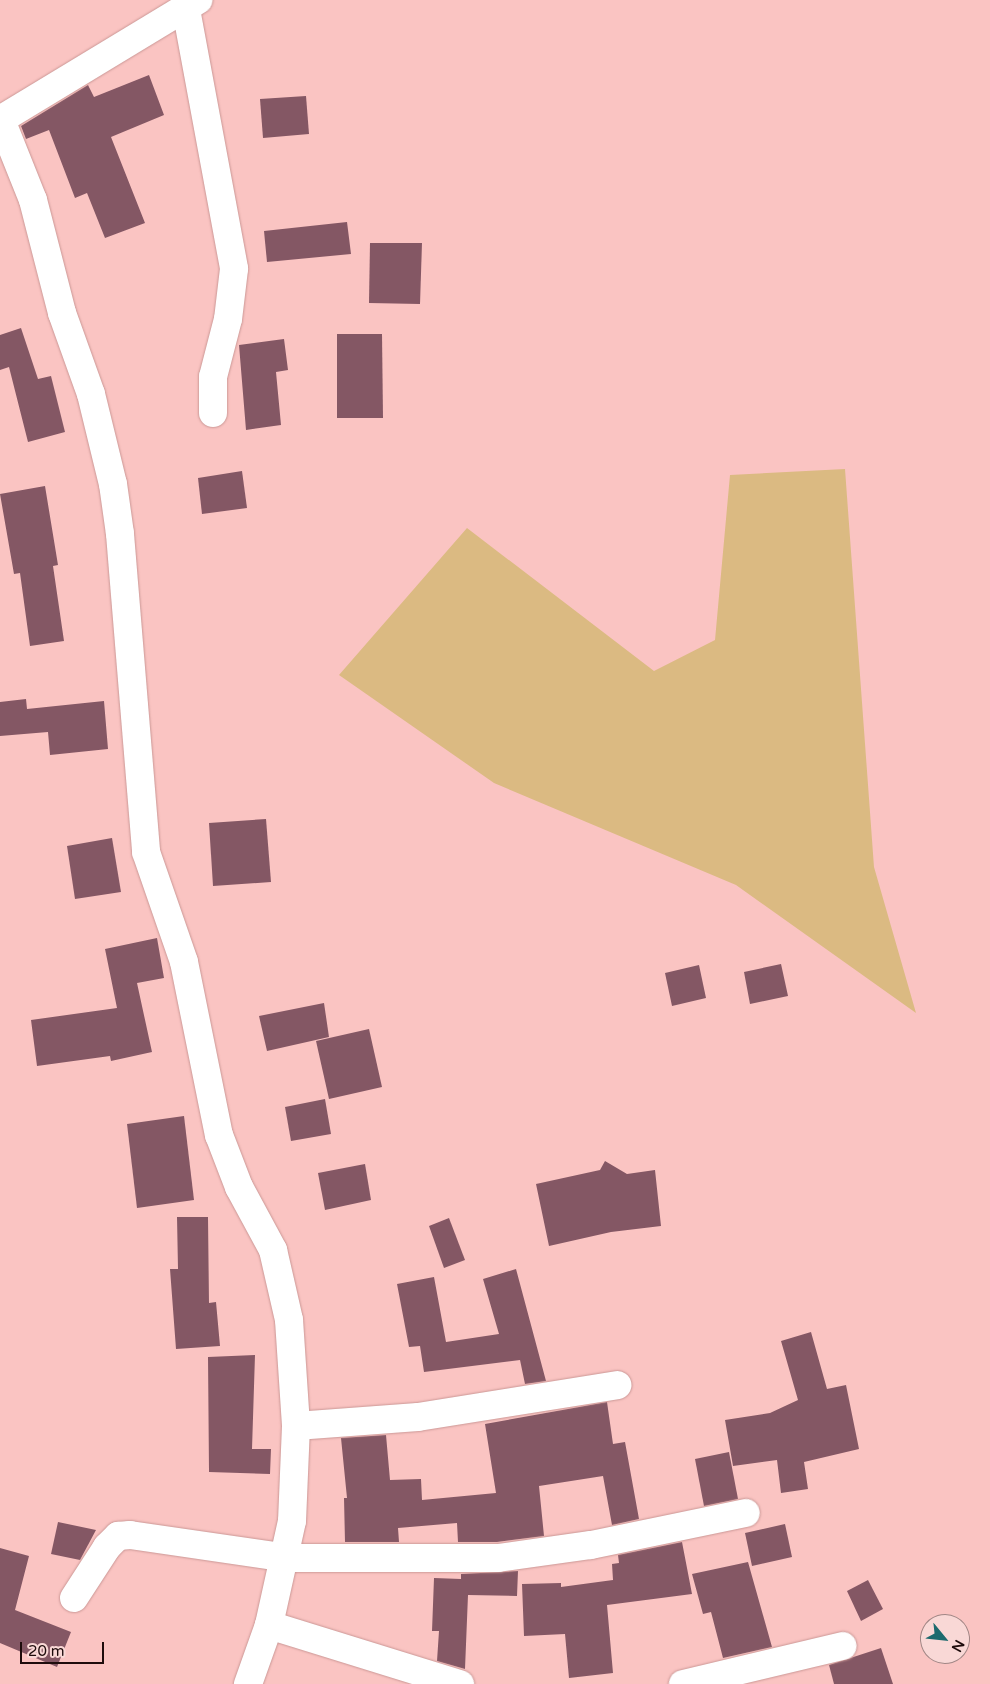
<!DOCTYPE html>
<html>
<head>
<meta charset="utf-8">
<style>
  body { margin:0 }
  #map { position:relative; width:990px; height:1684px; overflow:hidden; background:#fac4c2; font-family:"Varela Round",sans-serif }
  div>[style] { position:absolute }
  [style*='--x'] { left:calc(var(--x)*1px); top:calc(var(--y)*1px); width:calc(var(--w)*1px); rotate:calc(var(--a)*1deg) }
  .green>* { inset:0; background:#dbba82 }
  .building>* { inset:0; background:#845764 }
  .roads { filter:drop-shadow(0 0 1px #cb9896) drop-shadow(0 0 1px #cb9896) }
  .minor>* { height:28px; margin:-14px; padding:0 14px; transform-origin:14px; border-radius:14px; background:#fff }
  span { translate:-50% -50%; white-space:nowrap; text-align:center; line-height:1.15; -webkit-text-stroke:5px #f9d8d6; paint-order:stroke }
  .north { position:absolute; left:920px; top:1614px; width:50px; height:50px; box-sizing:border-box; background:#f9d8d6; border:1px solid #a18685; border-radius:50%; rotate:118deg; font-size:14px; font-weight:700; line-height:20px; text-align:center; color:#1e0c0c }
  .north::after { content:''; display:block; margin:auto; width:18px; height:22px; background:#1d6a6e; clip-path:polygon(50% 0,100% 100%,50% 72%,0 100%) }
  .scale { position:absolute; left:20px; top:1642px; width:84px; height:22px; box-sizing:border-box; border:2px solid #1e0c0c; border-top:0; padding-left:6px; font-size:15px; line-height:18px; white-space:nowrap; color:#1e0c0c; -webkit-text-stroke:4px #f9d8d6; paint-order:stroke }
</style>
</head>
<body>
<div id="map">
  <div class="green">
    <i style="clip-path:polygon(845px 469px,874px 867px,916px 1013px,736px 885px,494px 783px,339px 675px,467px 528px,654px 671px,715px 640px,730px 475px)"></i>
  </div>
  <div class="building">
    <i style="clip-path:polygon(149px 75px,164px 115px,111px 137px,145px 223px,105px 238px,87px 193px,75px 198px,49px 130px,26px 139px,21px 126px,88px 85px,94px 97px)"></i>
    <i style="clip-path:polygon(306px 96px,309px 134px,263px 138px,260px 99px)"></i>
    <i style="clip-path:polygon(347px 222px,351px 254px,267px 262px,264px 231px)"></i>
    <i style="clip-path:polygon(370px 243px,422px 243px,420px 304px,369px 303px)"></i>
    <i style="clip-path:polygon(21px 328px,38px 379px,51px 376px,65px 432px,28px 442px,9px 367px,0 370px,0 335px)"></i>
    <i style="clip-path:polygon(337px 334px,382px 334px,383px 418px,337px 418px)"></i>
    <i style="clip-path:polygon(284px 339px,288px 370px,276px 372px,281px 425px,246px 430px,239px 345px)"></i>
    <i style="clip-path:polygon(242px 471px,247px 508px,202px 514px,198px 478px)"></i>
    <i style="clip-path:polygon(45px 486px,58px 565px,53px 566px,64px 641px,30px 646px,20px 573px,14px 574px,0 494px)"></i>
    <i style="clip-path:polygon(26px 699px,27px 709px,104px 701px,108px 749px,50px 755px,48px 732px,0 736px,0 702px)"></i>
    <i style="clip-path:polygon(266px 819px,271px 882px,213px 886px,209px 823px)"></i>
    <i style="clip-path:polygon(112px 838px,121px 892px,75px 899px,67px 846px)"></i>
    <i style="clip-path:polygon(157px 938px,164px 978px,137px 983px,152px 1052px,111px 1061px,110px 1056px,37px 1066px,31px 1020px,117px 1008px,105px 949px)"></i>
    <i style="clip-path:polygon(781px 964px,788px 996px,750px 1004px,744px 972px)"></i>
    <i style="clip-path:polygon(699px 965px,706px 998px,672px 1006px,665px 973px)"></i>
    <i style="clip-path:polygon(324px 1003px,329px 1037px,267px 1051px,259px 1016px)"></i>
    <i style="clip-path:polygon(369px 1029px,382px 1087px,329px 1099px,316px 1041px)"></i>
    <i style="clip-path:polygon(325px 1099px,331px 1134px,291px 1141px,285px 1107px)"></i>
    <i style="clip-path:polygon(184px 1116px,194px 1200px,137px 1208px,127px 1124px)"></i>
    <i style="clip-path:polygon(605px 1161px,627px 1174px,655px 1170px,661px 1226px,611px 1232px,549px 1246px,536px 1184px,600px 1170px)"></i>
    <i style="clip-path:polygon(365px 1164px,371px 1200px,325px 1210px,318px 1173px)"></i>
    <i style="clip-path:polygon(177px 1217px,208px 1217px,209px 1303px,216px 1302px,220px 1346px,176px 1349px,170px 1269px,178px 1269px)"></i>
    <i style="clip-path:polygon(449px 1218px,465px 1260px,444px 1268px,429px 1226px)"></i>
    <i style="clip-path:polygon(516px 1269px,546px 1381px,525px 1384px,520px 1360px,424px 1372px,420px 1346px,409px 1347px,397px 1284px,434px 1277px,446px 1342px,499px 1334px,483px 1279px)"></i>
    <i style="clip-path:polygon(811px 1332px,827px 1389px,846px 1385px,859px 1449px,804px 1462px,808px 1489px,781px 1493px,777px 1460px,733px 1466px,725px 1420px,770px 1413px,798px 1400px,781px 1341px)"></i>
    <i style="clip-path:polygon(255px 1355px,252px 1449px,271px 1449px,270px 1474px,209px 1472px,208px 1357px)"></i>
    <i style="clip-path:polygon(607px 1402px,613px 1444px,625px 1442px,639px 1519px,612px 1525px,603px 1476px,539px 1486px,544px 1536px,497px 1542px,458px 1542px,457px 1523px,398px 1528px,399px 1542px,345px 1542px,344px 1498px,347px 1498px,341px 1438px,386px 1435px,390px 1480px,421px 1479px,422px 1500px,496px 1493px,485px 1424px)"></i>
    <i style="clip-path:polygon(729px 1452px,738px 1499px,704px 1506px,695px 1459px)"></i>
    <i style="clip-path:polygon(58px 1522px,96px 1530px,80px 1560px,51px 1554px)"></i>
    <i style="clip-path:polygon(785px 1524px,792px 1557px,752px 1566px,745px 1533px)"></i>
    <i style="clip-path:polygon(682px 1542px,692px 1594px,607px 1605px,613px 1673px,569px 1678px,565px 1634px,524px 1636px,522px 1584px,561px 1583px,561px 1587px,613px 1580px,612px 1564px,619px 1563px,618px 1555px)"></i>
    <i style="clip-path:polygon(0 1548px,29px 1556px,15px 1610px,71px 1632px,57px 1667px,0 1643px)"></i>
    <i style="clip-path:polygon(748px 1562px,772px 1647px,723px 1658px,711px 1612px,703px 1614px,692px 1574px)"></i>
    <i style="clip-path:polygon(518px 1571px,517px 1596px,468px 1595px,465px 1669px,437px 1661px,439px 1631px,432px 1631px,434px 1578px,461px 1579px,461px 1574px)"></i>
    <i style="clip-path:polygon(868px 1580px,883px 1609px,861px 1621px,847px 1591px)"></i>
    <i style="clip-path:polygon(881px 1648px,893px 1684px,834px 1684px,829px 1665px)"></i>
  </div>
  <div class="roads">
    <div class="minor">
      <i style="--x:186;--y:9;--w:264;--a:79.5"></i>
      <i style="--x:234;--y:269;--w:50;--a:96.8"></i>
      <i style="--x:228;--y:319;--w:60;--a:104.5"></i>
      <i style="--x:213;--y:377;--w:36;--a:90"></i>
      <i style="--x:0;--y:120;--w:232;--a:-31.2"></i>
      <i style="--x:1;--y:120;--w:86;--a:68.2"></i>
      <i style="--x:33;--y:200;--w:117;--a:75.6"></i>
      <i style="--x:62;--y:313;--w:86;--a:70.3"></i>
      <i style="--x:91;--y:394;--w:93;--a:76.3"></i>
      <i style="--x:113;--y:484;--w:50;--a:82"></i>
      <i style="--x:120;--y:534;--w:319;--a:85.3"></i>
      <i style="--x:146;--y:852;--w:116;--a:70.9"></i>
      <i style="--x:184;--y:962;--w:177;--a:78.6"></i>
      <i style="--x:219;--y:1135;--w:56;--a:69"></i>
      <i style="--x:239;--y:1187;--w:72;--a:61.6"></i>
      <i style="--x:273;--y:1250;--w:72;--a:77.1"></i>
      <i style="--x:289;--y:1320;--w:106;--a:86.2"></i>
      <i style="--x:296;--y:1426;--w:95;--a:92.4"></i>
      <i style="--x:292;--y:1521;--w:107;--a:102.5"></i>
      <i style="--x:269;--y:1625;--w:63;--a:109.6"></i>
      <i style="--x:296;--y:1426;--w:122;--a:-4.2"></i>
      <i style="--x:418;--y:1417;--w:202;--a:-9.1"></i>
      <i style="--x:74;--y:1598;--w:61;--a:-57.1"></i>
      <i style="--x:107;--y:1547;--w:16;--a:-45"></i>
      <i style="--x:118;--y:1536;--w:12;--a:-5"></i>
      <i style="--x:130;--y:1535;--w:159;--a:8.3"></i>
      <i style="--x:287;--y:1558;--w:211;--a:0"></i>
      <i style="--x:498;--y:1558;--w:94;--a:-8"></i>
      <i style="--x:591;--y:1545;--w:158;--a:-11.7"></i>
      <i style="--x:269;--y:1625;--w:200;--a:17.2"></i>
      <i style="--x:683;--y:1684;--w:164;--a:-13.4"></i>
    </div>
  </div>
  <div class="north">N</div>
  <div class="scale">20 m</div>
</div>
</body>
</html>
